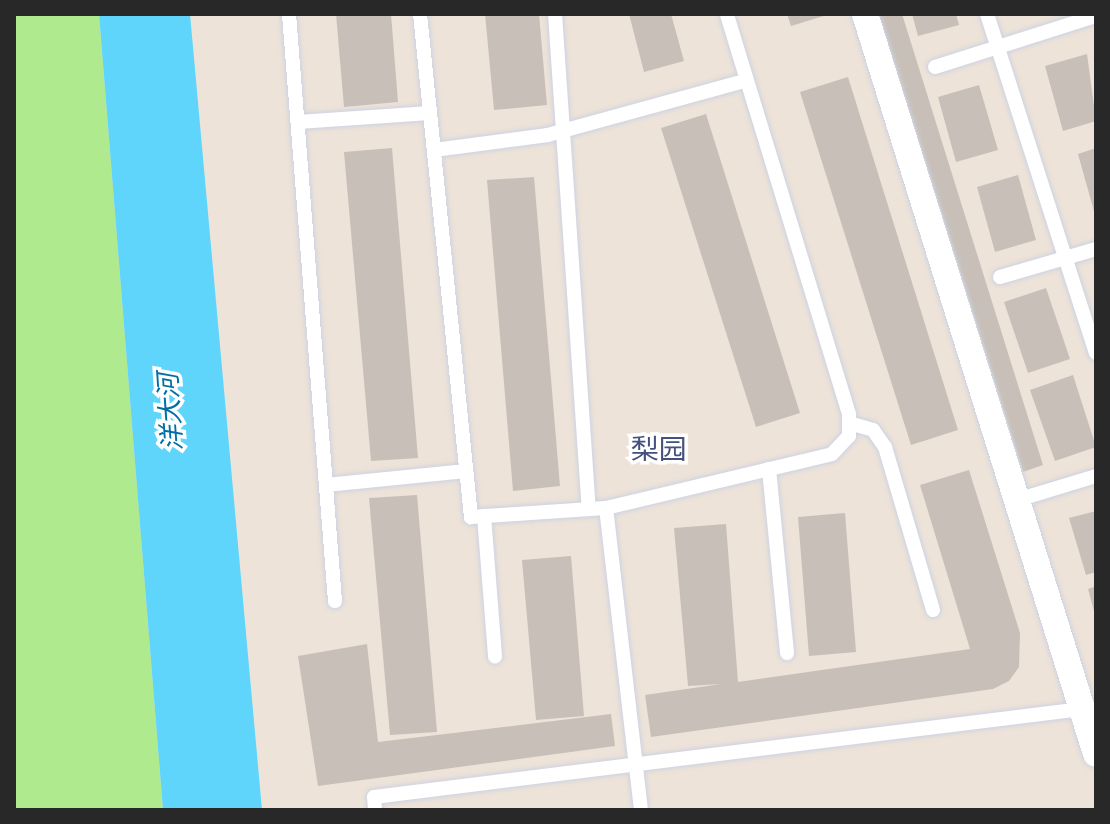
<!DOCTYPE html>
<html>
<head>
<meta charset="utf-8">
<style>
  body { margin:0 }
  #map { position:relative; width:1110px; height:824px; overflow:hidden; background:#ede3d8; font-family:Raleway,"Noto Sans SC",sans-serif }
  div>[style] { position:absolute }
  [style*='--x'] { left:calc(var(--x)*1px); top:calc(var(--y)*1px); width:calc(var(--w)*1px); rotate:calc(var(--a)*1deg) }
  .green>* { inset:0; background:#afea8e }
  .water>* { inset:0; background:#5fd5fb }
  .building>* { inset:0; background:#c8c0b8 }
  .roads { filter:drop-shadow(0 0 2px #cdd2e3) drop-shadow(0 0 2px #cdd2e3) }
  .lane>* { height:14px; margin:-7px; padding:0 7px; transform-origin:7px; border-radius:7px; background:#fff }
  .street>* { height:26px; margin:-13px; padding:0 13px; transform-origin:13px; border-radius:13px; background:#fff }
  span { translate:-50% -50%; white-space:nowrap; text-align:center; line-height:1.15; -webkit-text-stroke:7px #fff; paint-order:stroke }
  .water-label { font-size:26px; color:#006fa5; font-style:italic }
  .quarter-label { font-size:28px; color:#44507d }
  .frame { position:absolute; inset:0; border:16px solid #282828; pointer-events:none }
</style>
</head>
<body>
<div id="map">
  <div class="green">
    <i style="clip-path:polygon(14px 14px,99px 14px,163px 810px,14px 810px)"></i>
  </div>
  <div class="water">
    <i style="clip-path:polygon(99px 14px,190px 14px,262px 810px,163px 810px)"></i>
  </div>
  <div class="building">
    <i style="clip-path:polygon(336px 14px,391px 14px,398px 102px,344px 107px)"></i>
    <i style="clip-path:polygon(485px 14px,539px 14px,547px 105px,494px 110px)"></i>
    <i style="clip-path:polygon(629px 14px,671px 14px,684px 61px,644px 72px)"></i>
    <i style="clip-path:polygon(787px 14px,827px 14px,827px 15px,791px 26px)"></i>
    <i style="clip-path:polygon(879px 14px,902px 14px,1043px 465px,1023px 472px)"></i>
    <i style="clip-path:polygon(912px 14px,956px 14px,959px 25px,918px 36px)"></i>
    <i style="clip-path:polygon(1087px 54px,1096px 121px,1063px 131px,1045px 66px)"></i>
    <i style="clip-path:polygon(848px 77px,958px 430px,911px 445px,800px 92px)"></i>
    <i style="clip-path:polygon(979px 85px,998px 150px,956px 162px,938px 97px)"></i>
    <i style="clip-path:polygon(706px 114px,800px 413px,756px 427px,661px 128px)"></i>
    <i style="clip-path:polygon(392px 148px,418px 458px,371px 461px,344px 152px)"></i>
    <i style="clip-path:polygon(1096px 148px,1096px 215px,1095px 215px,1078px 154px)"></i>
    <i style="clip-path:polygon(1018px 175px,1036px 240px,995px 252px,977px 187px)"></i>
    <i style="clip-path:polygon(534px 177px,560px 486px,513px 491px,487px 180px)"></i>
    <i style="clip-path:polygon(1046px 288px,1070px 359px,1028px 373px,1004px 302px)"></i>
    <i style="clip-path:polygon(1073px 375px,1096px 447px,1055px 461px,1030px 390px)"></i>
    <i style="clip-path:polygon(969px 470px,1020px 633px,1019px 667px,1009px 681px,993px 689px,651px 737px,645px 695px,721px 684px,688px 686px,674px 528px,726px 524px,738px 682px,970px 649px,920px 485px)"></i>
    <i style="clip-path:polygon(417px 495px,437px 732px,390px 735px,369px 498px)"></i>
    <i style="clip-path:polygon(1096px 511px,1096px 572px,1086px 575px,1069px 518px)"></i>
    <i style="clip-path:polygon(845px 513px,856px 652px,809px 656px,798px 517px)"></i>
    <i style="clip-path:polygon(571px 556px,584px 716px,536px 720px,522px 560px)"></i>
    <i style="clip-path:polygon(1096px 586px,1096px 615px,1095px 615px,1088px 589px)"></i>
    <i style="clip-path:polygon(367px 644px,378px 742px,611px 714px,615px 746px,318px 786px,298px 656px)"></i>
  </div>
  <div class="roads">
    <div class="lane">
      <i style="--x:289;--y:14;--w:589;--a:85.52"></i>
      <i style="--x:420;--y:14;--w:506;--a:84.21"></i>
      <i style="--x:471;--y:517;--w:135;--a:-3.8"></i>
      <i style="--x:555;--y:14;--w:496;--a:86.1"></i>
      <i style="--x:987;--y:14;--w:356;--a:72.2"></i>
      <i style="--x:935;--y:67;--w:169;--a:-17.6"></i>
      <i style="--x:298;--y:122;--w:132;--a:-3.9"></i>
      <i style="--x:434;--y:150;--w:115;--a:-7.5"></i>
      <i style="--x:548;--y:135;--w:206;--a:-15.4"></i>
      <i style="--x:1000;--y:277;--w:100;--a:-16.3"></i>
      <i style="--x:849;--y:423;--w:25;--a:16"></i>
      <i style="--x:873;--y:430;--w:21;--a:55"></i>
      <i style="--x:885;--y:447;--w:170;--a:73.6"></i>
      <i style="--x:769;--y:469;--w:185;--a:84.4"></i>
      <i style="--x:326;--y:485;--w:141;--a:-5.7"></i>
      <i style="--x:1017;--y:500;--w:83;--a:-16.9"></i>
      <i style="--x:484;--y:516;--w:141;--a:85.5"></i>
      <i style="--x:375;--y:810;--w:13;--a:-94"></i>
      <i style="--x:374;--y:797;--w:713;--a:-7.09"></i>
      <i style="--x:641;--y:810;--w:304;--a:-96.6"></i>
      <i style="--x:606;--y:508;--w:232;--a:-13.4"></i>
      <i style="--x:832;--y:454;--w:25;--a:-47"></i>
      <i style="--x:849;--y:436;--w:22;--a:-90"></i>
      <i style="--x:849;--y:414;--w:418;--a:-107"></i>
    </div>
    <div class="street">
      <i style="--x:865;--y:14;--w:775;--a:72.66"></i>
    </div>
  </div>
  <div class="water-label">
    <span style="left:171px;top:412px;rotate:-94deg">洋大河</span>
  </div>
  <div class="quarter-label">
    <span style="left:659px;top:450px">梨园</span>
  </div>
  <div class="frame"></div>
</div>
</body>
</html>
